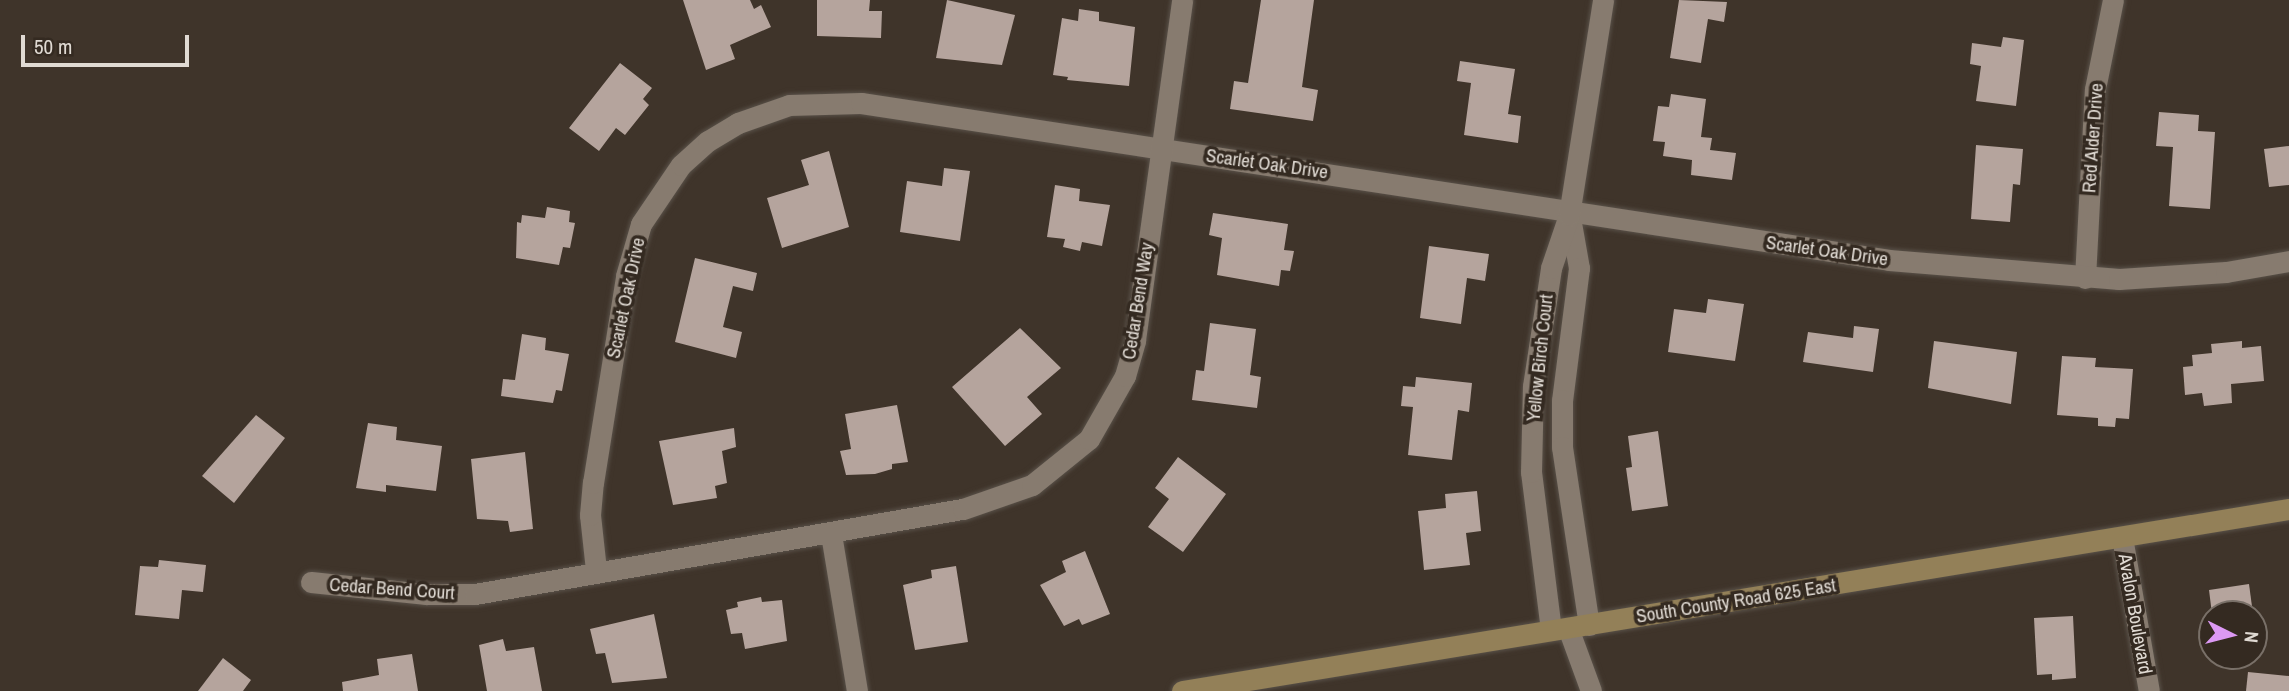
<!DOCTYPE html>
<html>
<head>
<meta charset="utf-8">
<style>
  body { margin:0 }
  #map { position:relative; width:2289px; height:691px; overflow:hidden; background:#3f342a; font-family:"Archivo Narrow",sans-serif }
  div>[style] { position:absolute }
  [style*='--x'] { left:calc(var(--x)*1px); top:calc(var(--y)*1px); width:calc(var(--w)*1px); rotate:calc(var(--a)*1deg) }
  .building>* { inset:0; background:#b5a49d }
  .roads { filter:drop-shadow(0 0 2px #595149) drop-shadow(0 0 2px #595149) }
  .street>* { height:21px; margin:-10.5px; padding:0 10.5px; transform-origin:10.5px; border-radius:10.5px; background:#877b6f }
  .secondary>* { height:21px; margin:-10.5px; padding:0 10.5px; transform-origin:10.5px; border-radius:10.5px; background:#938058 }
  span { translate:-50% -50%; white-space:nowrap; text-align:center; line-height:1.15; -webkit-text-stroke:7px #342a21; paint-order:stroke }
  .street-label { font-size:19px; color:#e0dad3 }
  .north { position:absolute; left:2198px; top:600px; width:70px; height:70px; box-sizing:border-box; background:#342a21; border:2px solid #797068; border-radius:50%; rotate:96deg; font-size:19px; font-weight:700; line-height:28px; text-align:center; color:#e0dad3 }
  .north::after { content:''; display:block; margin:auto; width:24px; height:32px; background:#dc99f4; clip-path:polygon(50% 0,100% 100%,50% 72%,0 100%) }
  .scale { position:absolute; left:21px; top:35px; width:168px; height:32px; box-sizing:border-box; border:4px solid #e0dad3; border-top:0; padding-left:9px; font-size:21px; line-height:24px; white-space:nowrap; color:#e0dad3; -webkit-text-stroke:5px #342a21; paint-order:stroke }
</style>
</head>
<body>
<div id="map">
  <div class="building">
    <i style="clip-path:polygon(683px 0,750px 0,754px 9px,761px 5px,771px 27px,730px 45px,735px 59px,706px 70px)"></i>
    <i style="clip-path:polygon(817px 0,870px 0,869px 11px,882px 11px,881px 38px,817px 36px)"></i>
    <i style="clip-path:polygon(947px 0,1015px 15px,1002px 65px,936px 58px)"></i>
    <i style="clip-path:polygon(1261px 0,1314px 0,1302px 87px,1318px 90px,1313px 121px,1230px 109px,1234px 81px,1248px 83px)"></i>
    <i style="clip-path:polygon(1679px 0,1727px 2px,1724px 22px,1708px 19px,1701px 63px,1670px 58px)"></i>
    <i style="clip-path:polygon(1079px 9px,1099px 12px,1099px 21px,1135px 27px,1129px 86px,1067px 80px,1068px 77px,1053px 75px,1062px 18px,1078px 21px)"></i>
    <i style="clip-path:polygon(2003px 37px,2024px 40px,2016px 106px,1976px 101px,1981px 66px,1970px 64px,1972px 43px,2001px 47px)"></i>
    <i style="clip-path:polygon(1460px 61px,1515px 69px,1508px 114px,1521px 116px,1518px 143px,1464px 135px,1471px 83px,1457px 81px)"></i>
    <i style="clip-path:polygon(620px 63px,652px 88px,643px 99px,649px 105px,625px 135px,616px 128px,599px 151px,569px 128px)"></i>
    <i style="clip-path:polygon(1671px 94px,1706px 99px,1701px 137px,1712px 138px,1710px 150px,1736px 153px,1732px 180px,1691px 175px,1692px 160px,1663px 156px,1665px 142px,1653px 141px,1658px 106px,1669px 107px)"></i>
    <i style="clip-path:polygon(2159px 112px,2199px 115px,2198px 131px,2215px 132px,2210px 209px,2169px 206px,2173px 147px,2156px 146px)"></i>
    <i style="clip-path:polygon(1976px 145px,2023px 149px,2020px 185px,2013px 184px,2010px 222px,1971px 219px)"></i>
    <i style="clip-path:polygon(2289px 146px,2289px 185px,2269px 187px,2264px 149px)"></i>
    <i style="clip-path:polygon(829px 151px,849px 227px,782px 248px,767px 198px,809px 185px,801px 160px)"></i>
    <i style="clip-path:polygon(944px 168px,970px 171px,960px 241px,900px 232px,907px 181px,942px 186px)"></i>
    <i style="clip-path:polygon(1055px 185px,1080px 189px,1079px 201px,1110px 205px,1102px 246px,1082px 242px,1080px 251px,1063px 247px,1065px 239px,1047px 237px)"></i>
    <i style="clip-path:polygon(547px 207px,570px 211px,569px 222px,575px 223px,570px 248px,563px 247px,559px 265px,516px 258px,517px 222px,521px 223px,522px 215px,545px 218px)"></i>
    <i style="clip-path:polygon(1213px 213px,1288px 224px,1284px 250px,1294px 251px,1290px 271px,1281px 270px,1279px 286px,1217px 275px,1222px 238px,1209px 235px)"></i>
    <i style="clip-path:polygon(1429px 246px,1489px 254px,1485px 281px,1467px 278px,1461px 324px,1420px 318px)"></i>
    <i style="clip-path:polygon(695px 258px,757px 273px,753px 291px,733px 286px,723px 327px,742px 332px,736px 358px,675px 342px)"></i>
    <i style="clip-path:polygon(1708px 299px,1744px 304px,1735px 361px,1668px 352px,1674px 309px,1706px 313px)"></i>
    <i style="clip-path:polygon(1210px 323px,1256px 329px,1250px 375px,1261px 377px,1257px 408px,1192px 400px,1196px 370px,1204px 371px)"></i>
    <i style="clip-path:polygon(1854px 326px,1879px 329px,1873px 372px,1803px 362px,1808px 332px,1853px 338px)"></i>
    <i style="clip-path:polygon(1020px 328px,1061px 368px,1027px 397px,1042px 414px,1005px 446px,952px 387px)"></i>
    <i style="clip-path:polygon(522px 334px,546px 338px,545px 350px,569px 354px,562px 391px,556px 390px,553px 403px,501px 396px,503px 379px,515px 380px)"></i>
    <i style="clip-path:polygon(1934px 341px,2017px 352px,2011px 404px,1928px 388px)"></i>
    <i style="clip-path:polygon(2242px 341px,2242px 348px,2261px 346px,2264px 381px,2231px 384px,2232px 403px,2204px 406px,2202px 393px,2185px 395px,2183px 367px,2193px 366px,2192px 355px,2212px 353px,2211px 344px)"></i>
    <i style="clip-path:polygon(2062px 356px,2096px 358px,2095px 367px,2133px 369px,2129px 419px,2116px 418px,2115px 427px,2098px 426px,2098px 418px,2057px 415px)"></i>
    <i style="clip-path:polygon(1416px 377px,1472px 383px,1469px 412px,1458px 410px,1452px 460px,1408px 455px,1413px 407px,1401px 406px,1403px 386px,1415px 387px)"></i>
    <i style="clip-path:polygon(897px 405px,908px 462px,892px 464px,892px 469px,875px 474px,846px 475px,840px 451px,851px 449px,845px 414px)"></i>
    <i style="clip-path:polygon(256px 415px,285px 438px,234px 503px,202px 476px)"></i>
    <i style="clip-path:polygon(368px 423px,397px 427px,396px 440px,442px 446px,436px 491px,386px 485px,386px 492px,356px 488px)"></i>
    <i style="clip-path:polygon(734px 428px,736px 447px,722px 451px,727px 483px,715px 486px,717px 498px,673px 505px,659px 441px)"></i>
    <i style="clip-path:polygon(1658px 431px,1668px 506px,1632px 511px,1626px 468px,1632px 467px,1628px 436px)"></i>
    <i style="clip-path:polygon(525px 452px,533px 529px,510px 532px,508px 521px,477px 519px,471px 459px)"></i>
    <i style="clip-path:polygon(1178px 457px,1226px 494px,1183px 552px,1148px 527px,1169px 499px,1155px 488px)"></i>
    <i style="clip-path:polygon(1477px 491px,1481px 531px,1466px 533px,1470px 565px,1424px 570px,1418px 511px,1446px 508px,1445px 494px)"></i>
    <i style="clip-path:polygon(1085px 551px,1110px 614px,1082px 625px,1079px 619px,1064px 626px,1040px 585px,1066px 572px,1062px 561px)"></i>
    <i style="clip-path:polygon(159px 560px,206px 565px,203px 592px,182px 590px,179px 619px,135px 615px,140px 566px,158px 567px)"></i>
    <i style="clip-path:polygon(956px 566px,968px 642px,915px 650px,903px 585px,932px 578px,931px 570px)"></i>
    <i style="clip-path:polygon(2249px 584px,2253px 614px,2212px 614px,2209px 590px)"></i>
    <i style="clip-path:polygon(761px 597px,762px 602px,782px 600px,787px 641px,745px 649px,742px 633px,731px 634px,726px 610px,738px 607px,737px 602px)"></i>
    <i style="clip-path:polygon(654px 614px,667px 678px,612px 683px,605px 653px,596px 654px,590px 629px)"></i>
    <i style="clip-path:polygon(2073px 616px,2076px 678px,2052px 680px,2052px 674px,2037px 675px,2034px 618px)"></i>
    <i style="clip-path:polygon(503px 639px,506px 651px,534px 647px,542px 691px,487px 691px,479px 645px)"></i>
    <i style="clip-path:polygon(412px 654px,418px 691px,343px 691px,342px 682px,379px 675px,377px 659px)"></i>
    <i style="clip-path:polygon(223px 658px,251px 680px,243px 691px,198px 691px)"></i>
    <i style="clip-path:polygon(2248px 672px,2289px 676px,2289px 691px,2246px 691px)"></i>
  </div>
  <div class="roads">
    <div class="street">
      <i style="--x:1570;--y:217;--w:52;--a:80"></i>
      <i style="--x:1579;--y:268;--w:133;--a:97.3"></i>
      <i style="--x:1562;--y:400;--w:47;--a:90"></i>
      <i style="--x:1562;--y:447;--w:180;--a:81.4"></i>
      <i style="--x:2085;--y:278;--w:189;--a:-87"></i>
      <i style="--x:2095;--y:89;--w:91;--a:-78.6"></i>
      <i style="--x:831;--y:534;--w:159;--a:80.6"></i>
      <i style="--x:2122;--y:537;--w:156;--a:80.1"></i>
      <i style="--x:596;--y:570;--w:55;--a:-96.2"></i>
      <i style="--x:590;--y:515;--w:32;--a:-85"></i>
      <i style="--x:593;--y:483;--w:210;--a:-80.9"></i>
      <i style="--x:626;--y:276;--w:54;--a:-73.9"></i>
      <i style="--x:641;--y:224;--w:71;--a:-55.9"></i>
      <i style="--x:681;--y:165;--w:36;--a:-42"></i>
      <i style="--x:708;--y:141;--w:35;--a:-31"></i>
      <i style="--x:738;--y:123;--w:54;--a:-19.4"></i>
      <i style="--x:789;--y:105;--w:72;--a:-1.6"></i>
      <i style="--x:861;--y:103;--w:1040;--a:8.68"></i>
      <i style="--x:1889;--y:260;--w:231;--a:4.7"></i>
      <i style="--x:2119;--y:279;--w:107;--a:-3.7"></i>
      <i style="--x:2226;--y:272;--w:64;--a:-9.9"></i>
      <i style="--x:311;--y:582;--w:116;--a:6"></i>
      <i style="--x:426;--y:594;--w:49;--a:0"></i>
      <i style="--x:475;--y:594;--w:495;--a:-9.9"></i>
      <i style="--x:963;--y:509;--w:73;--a:-19.2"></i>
      <i style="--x:1032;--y:485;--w:73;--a:-38.9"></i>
      <i style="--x:1089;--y:439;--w:73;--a:-60.3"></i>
      <i style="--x:1125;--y:376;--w:37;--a:-74"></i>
      <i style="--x:1135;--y:340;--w:343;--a:-82.1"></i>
      <i style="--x:1568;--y:628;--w:67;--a:69.9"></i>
      <i style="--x:1551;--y:630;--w:159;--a:-97.2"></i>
      <i style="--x:1531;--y:472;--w:86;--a:-88.7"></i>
      <i style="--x:1533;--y:386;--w:119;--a:-81.3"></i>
      <i style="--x:1551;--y:268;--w:56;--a:-71.2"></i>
      <i style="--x:1569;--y:215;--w:218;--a:-81"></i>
    </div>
    <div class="secondary">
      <i style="--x:1182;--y:691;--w:1122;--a:-9.34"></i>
    </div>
  </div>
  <div class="street-label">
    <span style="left:2093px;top:138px;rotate:-86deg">Red Alder Drive</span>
    <span style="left:1267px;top:164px;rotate:8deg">Scarlet Oak Drive</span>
    <span style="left:1827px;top:251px;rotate:8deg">Scarlet Oak Drive</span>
    <span style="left:626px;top:298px;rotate:-78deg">Scarlet Oak Drive</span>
    <span style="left:1138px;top:301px;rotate:-81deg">Cedar Bend Way</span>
    <span style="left:1540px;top:358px;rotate:-84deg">Yellow Birch Court</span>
    <span style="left:392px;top:589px;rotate:4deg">Cedar Bend Court</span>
    <span style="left:1736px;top:601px;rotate:-9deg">South County Road 625 East</span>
    <span style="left:2135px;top:614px;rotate:80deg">Avalon Boulevard</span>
  </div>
  <div class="north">N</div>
  <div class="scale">50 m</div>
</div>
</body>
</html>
